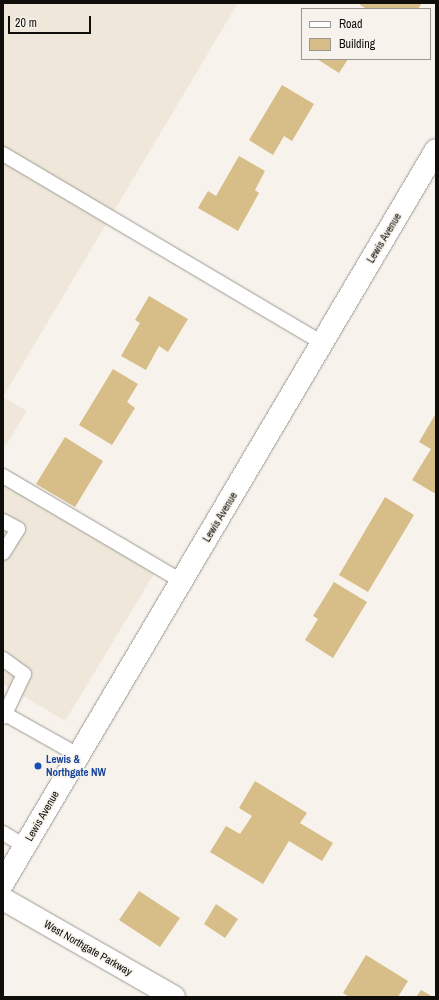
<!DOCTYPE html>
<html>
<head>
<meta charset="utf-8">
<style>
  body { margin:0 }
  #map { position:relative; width:439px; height:1000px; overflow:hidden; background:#f7f3ec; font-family:"Archivo Narrow",sans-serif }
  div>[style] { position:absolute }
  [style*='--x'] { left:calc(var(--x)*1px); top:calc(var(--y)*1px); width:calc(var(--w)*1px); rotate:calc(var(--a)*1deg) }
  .built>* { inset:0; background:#efe8da }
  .building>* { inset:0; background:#d7bd87 }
  .roads { filter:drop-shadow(0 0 1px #9d9a93) drop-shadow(0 0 1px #9d9a93) }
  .lane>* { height:14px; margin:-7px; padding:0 7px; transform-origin:7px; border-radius:7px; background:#fff }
  .street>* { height:22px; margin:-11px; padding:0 11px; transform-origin:11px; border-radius:11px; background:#fff }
  .primary>* { height:22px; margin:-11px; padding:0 11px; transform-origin:11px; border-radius:11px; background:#fff }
  .dots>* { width:11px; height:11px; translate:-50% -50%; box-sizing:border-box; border:2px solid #f7f3ec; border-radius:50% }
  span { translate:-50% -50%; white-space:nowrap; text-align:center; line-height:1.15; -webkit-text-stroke:3px #f7f3ec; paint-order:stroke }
  .street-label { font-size:11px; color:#0f0e0b }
  .transit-label { font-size:11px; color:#164399; font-weight:700 }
  .left { translate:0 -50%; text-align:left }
  .frame { position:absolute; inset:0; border:4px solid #0f0e0b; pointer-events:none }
  .legend { position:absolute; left:301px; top:8px; width:130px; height:52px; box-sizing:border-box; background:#f7f3ec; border:1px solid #9a9792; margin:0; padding:5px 7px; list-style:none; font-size:12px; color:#0f0e0b }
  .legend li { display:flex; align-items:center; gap:8px; height:20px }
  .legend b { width:20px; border:1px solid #9a9792 }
  .scale { position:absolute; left:8px; top:16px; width:83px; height:18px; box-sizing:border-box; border:2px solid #0f0e0b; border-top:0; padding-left:5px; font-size:12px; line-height:14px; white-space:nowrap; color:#0f0e0b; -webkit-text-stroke:3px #f7f3ec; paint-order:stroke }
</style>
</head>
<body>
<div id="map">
  <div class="built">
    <i style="clip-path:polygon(3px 3px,238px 3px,3px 397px)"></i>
    <i style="clip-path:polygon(3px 397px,27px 411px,3px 450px)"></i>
    <i style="clip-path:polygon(3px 477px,154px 574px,65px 721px,3px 684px)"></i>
  </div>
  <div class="building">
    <i style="clip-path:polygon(361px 3px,422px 3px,418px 9px,367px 9px,360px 5px)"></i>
    <i style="clip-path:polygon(317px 59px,348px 59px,339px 73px)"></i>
    <i style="clip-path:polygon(282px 85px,314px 104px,292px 141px,284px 136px,273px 155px,249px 140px)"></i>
    <i style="clip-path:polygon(239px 156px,265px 171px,255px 190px,259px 193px,238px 231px,198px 208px,208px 191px,216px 196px)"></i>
    <i style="clip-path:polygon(149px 296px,188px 319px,168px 352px,159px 346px,146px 370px,121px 356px,140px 323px,135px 320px)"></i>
    <i style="clip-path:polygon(113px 369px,138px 384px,127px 402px,135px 408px,112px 445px,79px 425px)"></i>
    <i style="clip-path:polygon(436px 413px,436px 494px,412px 480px,431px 449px,419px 442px)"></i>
    <i style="clip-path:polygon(65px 437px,103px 461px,75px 507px,36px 484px)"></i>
    <i style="clip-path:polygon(385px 497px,414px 515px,368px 592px,339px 575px)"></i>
    <i style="clip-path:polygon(334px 582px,367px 602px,333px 658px,305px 640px,318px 619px,313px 616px)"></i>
    <i style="clip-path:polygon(255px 781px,307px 813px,300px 823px,333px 843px,322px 861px,289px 841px,263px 884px,210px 852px,226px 826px,240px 834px,252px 816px,239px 808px)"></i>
    <i style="clip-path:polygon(139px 891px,180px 918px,160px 947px,119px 920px)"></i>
    <i style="clip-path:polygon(216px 904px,238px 919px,225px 938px,204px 924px)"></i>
    <i style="clip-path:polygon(366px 955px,408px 981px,398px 997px,349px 997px,343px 993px)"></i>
    <i style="clip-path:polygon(421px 990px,433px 997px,416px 997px)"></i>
  </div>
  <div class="roads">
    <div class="lane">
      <i style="--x:3;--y:154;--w:371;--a:30.6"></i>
      <i style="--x:3;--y:476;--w:207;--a:30.5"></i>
      <i style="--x:3;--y:521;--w:17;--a:28"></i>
      <i style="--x:18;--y:529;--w:28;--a:122"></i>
      <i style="--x:3;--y:659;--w:26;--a:36"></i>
      <i style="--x:24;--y:674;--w:44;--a:115.4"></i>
      <i style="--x:3;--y:717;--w:4;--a:-56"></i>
      <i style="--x:5;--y:714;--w:84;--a:29.3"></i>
      <i style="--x:3;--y:833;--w:26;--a:31"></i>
    </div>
    <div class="street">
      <i style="--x:3;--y:899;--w:197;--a:29.8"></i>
    </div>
    <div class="primary">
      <i style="--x:3;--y:883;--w:851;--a:-59.43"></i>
    </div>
  </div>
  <div class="dots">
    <i style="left:38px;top:766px;background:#1a4fb4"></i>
  </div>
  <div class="street-label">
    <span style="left:384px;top:238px;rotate:-59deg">Lewis Avenue</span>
    <span style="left:220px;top:517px;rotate:-59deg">Lewis Avenue</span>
    <span style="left:42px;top:816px;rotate:-60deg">Lewis Avenue</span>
    <span style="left:88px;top:948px;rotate:30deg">West Northgate Parkway</span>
  </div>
  <div class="transit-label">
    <span class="left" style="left:46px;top:766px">Lewis &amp;<br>Northgate NW</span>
  </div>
  <div class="frame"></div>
  <ul class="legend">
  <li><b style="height:5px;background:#fff"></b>Road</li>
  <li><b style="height:11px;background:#d7bd87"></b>Building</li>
  </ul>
  <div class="scale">20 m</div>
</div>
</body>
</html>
